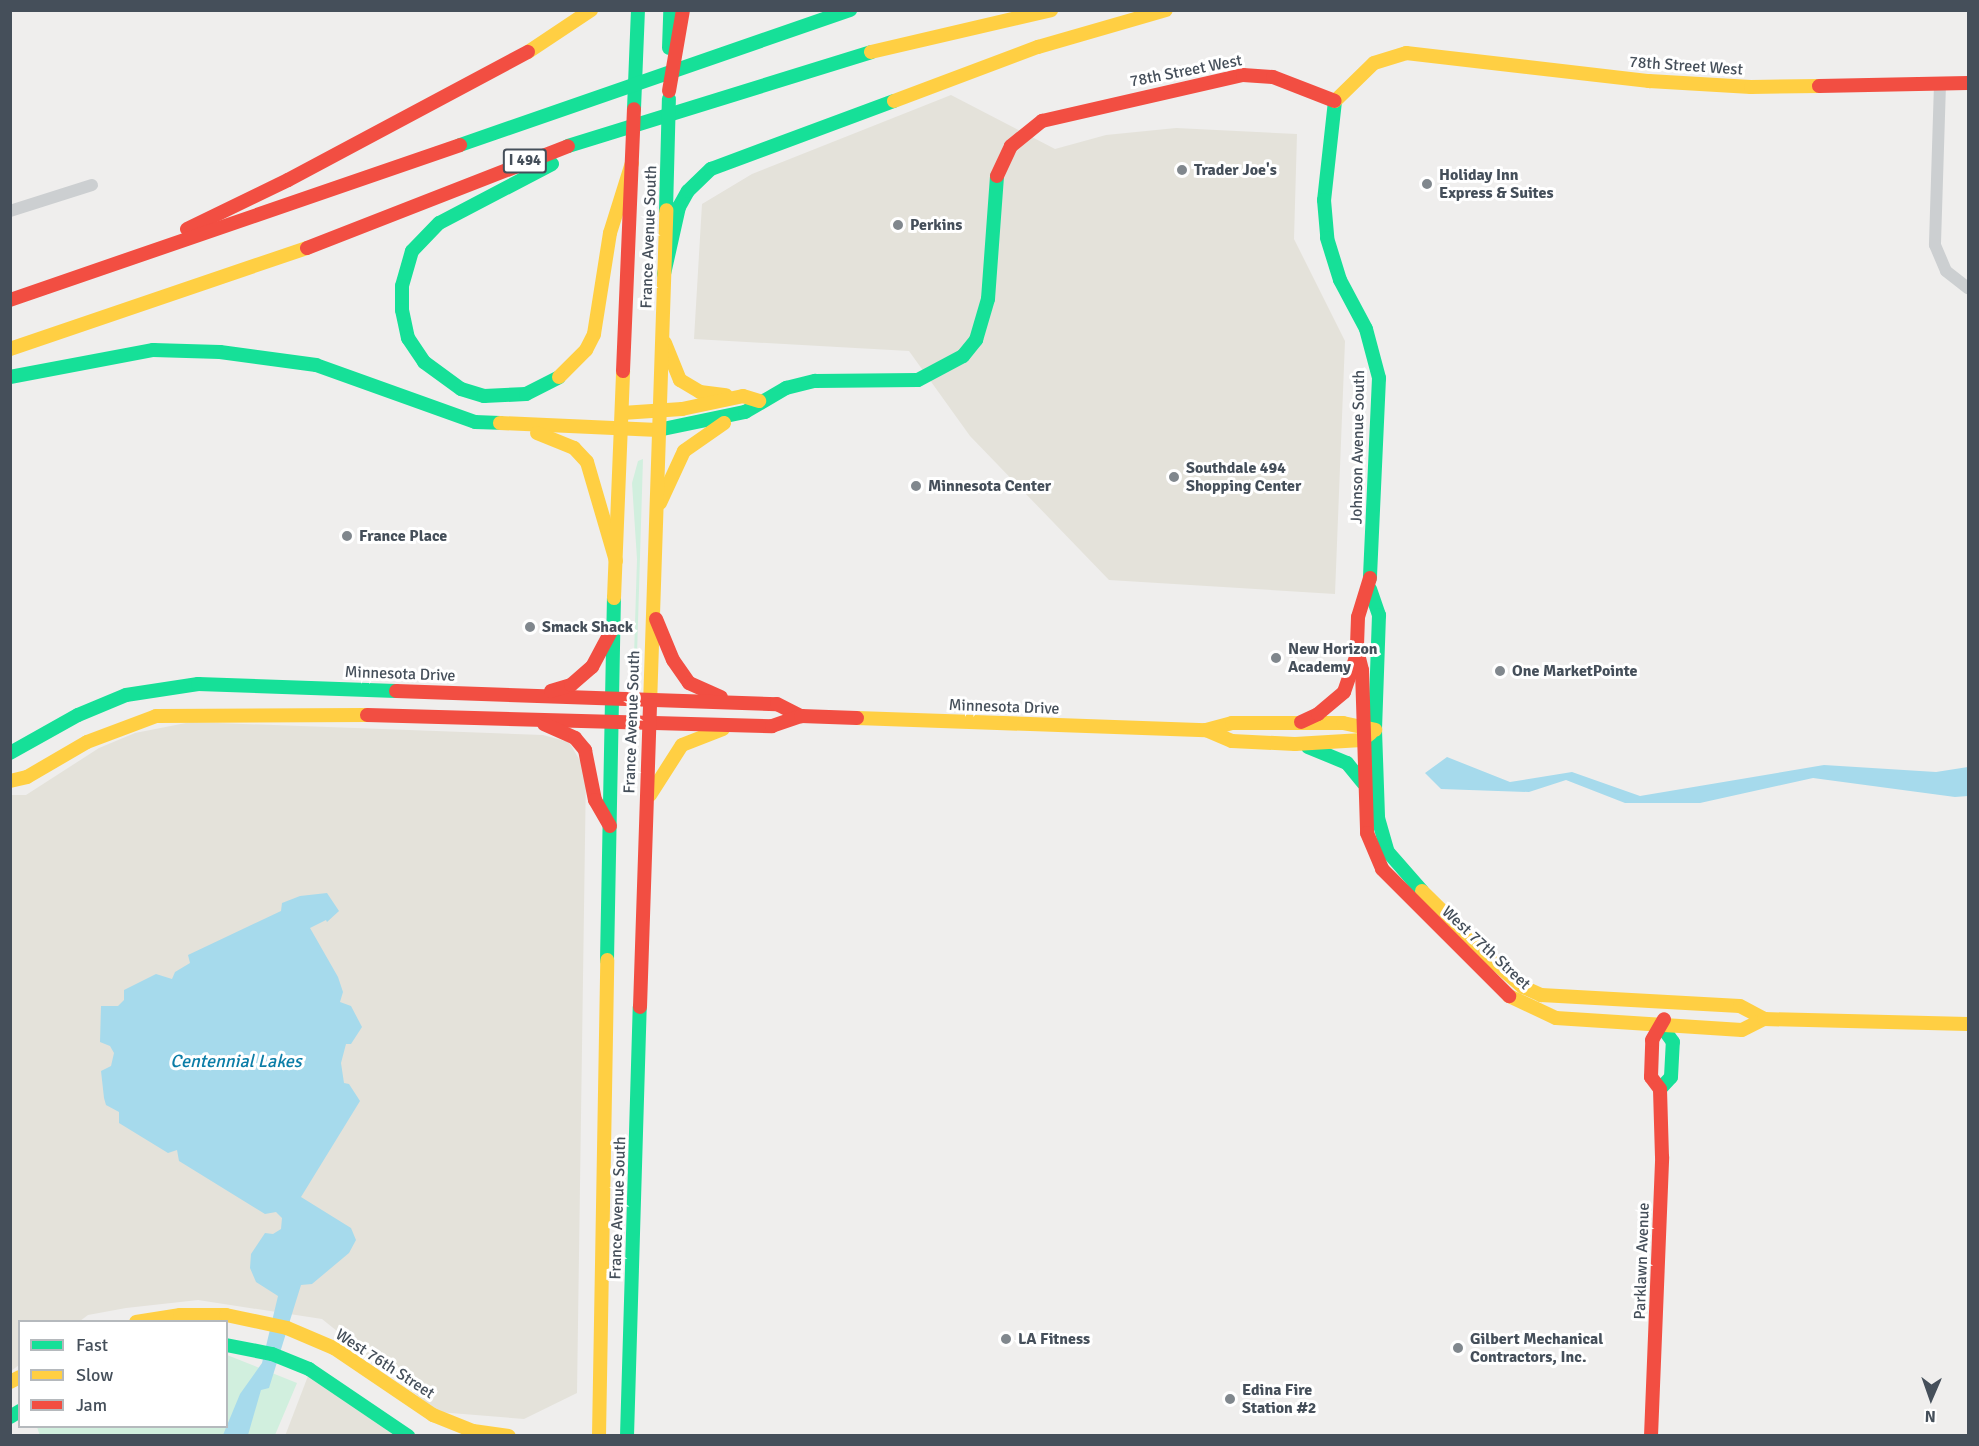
<!DOCTYPE html>
<html>
<head>
<meta charset="utf-8">
<style>
  body { margin:0 }
  #map { position:relative; width:1979px; height:1446px; overflow:hidden; background:#efeeed; font-family:Signika,sans-serif }
  div>[style] { position:absolute }
  [style*='--x'] { left:calc(var(--x)*1px); top:calc(var(--y)*1px); width:calc(var(--w)*1px); rotate:calc(var(--a)*1deg) }
  .commercial>* { inset:0; background:#e4e2da }
  .green>* { inset:0; background:#d1efde }
  .water>* { inset:0; background:#a6daec }
  .street>* { height:12px; margin:-6px; padding:0 6px; transform-origin:6px; border-radius:6px; background:#cccfd1 }
  .fast>* { height:14px; margin:-7px; padding:0 7px; transform-origin:7px; border-radius:7px; background:#16e098 }
  .slow>* { height:14px; margin:-7px; padding:0 7px; transform-origin:7px; border-radius:7px; background:#ffcf43 }
  .jam>* { height:14px; margin:-7px; padding:0 7px; transform-origin:7px; border-radius:7px; background:#f24e42 }
  .dots>* { width:16px; height:16px; translate:-50% -50%; box-sizing:border-box; border:3px solid #fff; border-radius:50% }
  span { translate:-50% -50%; white-space:nowrap; text-align:center; line-height:1.15; -webkit-text-stroke:6px #fff; paint-order:stroke }
  .shield-label span { padding:2px 4px; background:#fff; border:2px solid; border-radius:4px; -webkit-text-stroke-width:0 }
  .shield-label { font-size:15px; color:#454f5a; font-weight:700 }
  .street-label { font-size:16px; color:#454f5a }
  .poi-label { font-size:16px; color:#454f5a; font-weight:700 }
  .left { translate:0 -50%; text-align:left }
  .water-label { font-size:18px; color:#0b7da7; font-style:italic }
  .frame { position:absolute; inset:0; border:12px solid #454f5a; pointer-events:none }
  .legend { position:absolute; left:18px; top:1320px; width:210px; height:108px; box-sizing:border-box; background:#fff; border:2px solid #b5b9bd; margin:0; padding:8px 10px; list-style:none; font-size:18px; color:#454f5a }
  .legend li { display:flex; align-items:center; gap:12px; height:30px }
  .legend b { width:30px; border:2px solid #b5b9bd }
  .north { position:absolute; left:1901px; top:1368px; width:60px; height:60px; -webkit-text-stroke:4px #fff; paint-order:stroke; rotate:182deg; font-size:16px; font-weight:700; line-height:24px; text-align:center; color:#454f5a }
  .north::after { content:''; display:block; margin:auto; width:21px; height:27px; background:#454f5a; clip-path:polygon(50% 0,100% 100%,50% 72%,0 100%) }
</style>
</head>
<body>
<div id="map">
  <div class="commercial">
    <i style="clip-path:polygon(951px 95px,1055px 149px,1106px 135px,1176px 128px,1297px 134px,1294px 239px,1345px 341px,1335px 594px,1109px 580px,970px 436px,909px 351px,694px 339px,702px 204px,752px 174px)"></i>
    <i style="clip-path:polygon(191px 722px,543px 735px,569px 742px,586px 771px,577px 1393px,524px 1419px,438px 1412px,322px 1319px,198px 1300px,126px 1308px,88px 1315px,80px 1321px,20px 1322px,19px 1365px,11px 1371px,11px 795px,26px 795px,99px 748px,135px 733px)"></i>
    <i style="clip-path:polygon(308px 1376px,396px 1436px,285px 1436px)"></i>
  </div>
  <div class="green">
    <i style="clip-path:polygon(643px 459px,637px 655px,634px 656px,637px 559px,632px 483px,638px 461px)"></i>
    <i style="clip-path:polygon(227px 1355px,297px 1383px,275px 1435px,40px 1436px,37px 1427px,226px 1426px)"></i>
  </div>
  <div class="water">
    <i style="clip-path:polygon(1447px 757px,1510px 782px,1572px 772px,1640px 796px,1824px 765px,1936px 772px,1968px 767px,1968px 796px,1955px 797px,1813px 778px,1700px 803px,1625px 803px,1566px 780px,1529px 792px,1441px 789px,1425px 773px)"></i>
    <i style="clip-path:polygon(327px 893px,339px 911px,327px 922px,326px 920px,310px 928px,338px 977px,343px 992px,340px 1002px,351px 1006px,362px 1027px,351px 1044px,346px 1044px,341px 1063px,344px 1083px,349px 1084px,360px 1101px,301px 1197px,351px 1228px,356px 1240px,349px 1253px,312px 1284px,301px 1285px,269px 1388px,261px 1390px,248px 1435px,223px 1435px,240px 1394px,262px 1363px,278px 1296px,256px 1282px,250px 1268px,251px 1254px,265px 1233px,273px 1234px,281px 1229px,282px 1218px,276px 1212px,265px 1214px,192px 1169px,179px 1161px,177px 1150px,168px 1153px,119px 1123px,119px 1112px,106px 1105px,104px 1098px,101px 1071px,111px 1066px,114px 1053px,110px 1046px,100px 1042px,101px 1006px,118px 1006px,124px 1000px,124px 990px,156px 974px,172px 979px,175px 972px,190px 963px,188px 955px,281px 911px,282px 903px,300px 896px)"></i>
  </div>
  <div class="street">
    <i style="--x:1940;--y:84;--w:161;--a:91.8"></i>
    <i style="--x:1935;--y:245;--w:28;--a:67"></i>
    <i style="--x:1946;--y:271;--w:28;--a:38"></i>
    <i style="--x:10;--y:211;--w:86;--a:-17.6"></i>
  </div>
  <div class="fast">
    <i style="--x:669;--y:48;--w:38;--a:-88"></i>
    <i style="--x:1335;--y:101;--w:100;--a:96.3"></i>
    <i style="--x:1324;--y:200;--w:38;--a:85"></i>
    <i style="--x:1327;--y:238;--w:44;--a:72.8"></i>
    <i style="--x:1340;--y:280;--w:55;--a:62"></i>
    <i style="--x:1366;--y:329;--w:51;--a:75.1"></i>
    <i style="--x:1379;--y:378;--w:200;--a:92.6"></i>
    <i style="--x:634;--y:109;--w:99;--a:-87.7"></i>
    <i style="--x:460;--y:145;--w:413;--a:-19.1"></i>
    <i style="--x:568;--y:146;--w:317;--a:-17.2"></i>
    <i style="--x:552;--y:164;--w:127;--a:152.4"></i>
    <i style="--x:439;--y:223;--w:39;--a:134"></i>
    <i style="--x:412;--y:251;--w:36;--a:106"></i>
    <i style="--x:402;--y:286;--w:24;--a:90"></i>
    <i style="--x:402;--y:310;--w:29;--a:78"></i>
    <i style="--x:408;--y:338;--w:29;--a:56"></i>
    <i style="--x:424;--y:362;--w:46;--a:36.1"></i>
    <i style="--x:461;--y:389;--w:24;--a:17"></i>
    <i style="--x:484;--y:396;--w:42;--a:-2.7"></i>
    <i style="--x:526;--y:394;--w:37;--a:-27"></i>
    <i style="--x:666;--y:210;--w:111;--a:-88.5"></i>
    <i style="--x:664;--y:274;--w:69;--a:-77.4"></i>
    <i style="--x:679;--y:207;--w:18;--a:-61"></i>
    <i style="--x:688;--y:191;--w:32;--a:-44"></i>
    <i style="--x:711;--y:169;--w:195;--a:-20.4"></i>
    <i style="--x:10;--y:377;--w:146;--a:-10.7"></i>
    <i style="--x:153;--y:350;--w:67;--a:1.7"></i>
    <i style="--x:220;--y:352;--w:97;--a:7.7"></i>
    <i style="--x:316;--y:365;--w:169;--a:19.7"></i>
    <i style="--x:475;--y:422;--w:25;--a:2"></i>
    <i style="--x:658;--y:430;--w:89;--a:-11.7"></i>
    <i style="--x:745;--y:412;--w:48;--a:-30.3"></i>
    <i style="--x:786;--y:388;--w:30;--a:-14"></i>
    <i style="--x:815;--y:381;--w:103;--a:-0.6"></i>
    <i style="--x:918;--y:380;--w:51;--a:-28.1"></i>
    <i style="--x:963;--y:356;--w:21;--a:-51"></i>
    <i style="--x:976;--y:340;--w:43;--a:-73.7"></i>
    <i style="--x:988;--y:299;--w:123;--a:-85.8"></i>
    <i style="--x:1370;--y:589;--w:28;--a:71"></i>
    <i style="--x:1379;--y:615;--w:115;--a:92"></i>
    <i style="--x:1375;--y:730;--w:88;--a:88"></i>
    <i style="--x:1378;--y:818;--w:35;--a:74"></i>
    <i style="--x:1388;--y:852;--w:52;--a:48.9"></i>
    <i style="--x:1308;--y:747;--w:42;--a:22.3"></i>
    <i style="--x:1347;--y:763;--w:26;--a:51"></i>
    <i style="--x:10;--y:753;--w:78;--a:-29.2"></i>
    <i style="--x:78;--y:715;--w:52;--a:-22.6"></i>
    <i style="--x:126;--y:695;--w:73;--a:-8.7"></i>
    <i style="--x:198;--y:684;--w:198;--a:2"></i>
    <i style="--x:607;--y:960;--w:362;--a:-88.9"></i>
    <i style="--x:1660;--y:1089;--w:16;--a:-47"></i>
    <i style="--x:1671;--y:1077;--w:35;--a:-87"></i>
    <i style="--x:1673;--y:1042;--w:19;--a:-126"></i>
    <i style="--x:226;--y:1345;--w:47;--a:11.1"></i>
    <i style="--x:272;--y:1354;--w:40;--a:22"></i>
    <i style="--x:309;--y:1369;--w:120;--a:34.1"></i>
    <i style="--x:10;--y:1417;--w:12;--a:-31"></i>
    <i style="--x:627;--y:1436;--w:429;--a:-88.3"></i>
  </div>
  <div class="slow">
    <i style="--x:528;--y:52;--w:76;--a:-33.7"></i>
    <i style="--x:871;--y:52;--w:185;--a:-13.1"></i>
    <i style="--x:894;--y:101;--w:154;--a:-20.6"></i>
    <i style="--x:1038;--y:47;--w:133;--a:-16.1"></i>
    <i style="--x:1335;--y:101;--w:54;--a:-44.3"></i>
    <i style="--x:1374;--y:63;--w:34;--a:-17"></i>
    <i style="--x:1406;--y:53;--w:245;--a:6.6"></i>
    <i style="--x:1649;--y:81;--w:102;--a:3.4"></i>
    <i style="--x:1751;--y:87;--w:68;--a:-0.8"></i>
    <i style="--x:665;--y:343;--w:40;--a:68"></i>
    <i style="--x:680;--y:380;--w:23;--a:31"></i>
    <i style="--x:700;--y:392;--w:26;--a:7"></i>
    <i style="--x:10;--y:349;--w:314;--a:-18.8"></i>
    <i style="--x:559;--y:377;--w:38;--a:-45"></i>
    <i style="--x:586;--y:350;--w:18;--a:-63"></i>
    <i style="--x:594;--y:334;--w:102;--a:-81"></i>
    <i style="--x:610;--y:233;--w:73;--a:-72.6"></i>
    <i style="--x:622;--y:413;--w:60;--a:-3.8"></i>
    <i style="--x:682;--y:409;--w:62;--a:-12"></i>
    <i style="--x:743;--y:396;--w:17;--a:17"></i>
    <i style="--x:500;--y:423;--w:158;--a:2.5"></i>
    <i style="--x:537;--y:433;--w:40;--a:22"></i>
    <i style="--x:574;--y:448;--w:19;--a:47"></i>
    <i style="--x:587;--y:462;--w:103;--a:73.7"></i>
    <i style="--x:660;--y:503;--w:57;--a:-65.2"></i>
    <i style="--x:684;--y:451;--w:49;--a:-35"></i>
    <i style="--x:614;--y:598;--w:227;--a:-87.7"></i>
    <i style="--x:650;--y:705;--w:495;--a:-88.1"></i>
    <i style="--x:857;--y:718;--w:349;--a:2"></i>
    <i style="--x:1206;--y:730;--w:27;--a:-15"></i>
    <i style="--x:1232;--y:723;--w:111;--a:0"></i>
    <i style="--x:1343;--y:723;--w:33;--a:12"></i>
    <i style="--x:1206;--y:730;--w:28;--a:23"></i>
    <i style="--x:1232;--y:741;--w:63;--a:2.7"></i>
    <i style="--x:1295;--y:744;--w:67;--a:-3.4"></i>
    <i style="--x:1362;--y:740;--w:11;--a:-38"></i>
    <i style="--x:10;--y:781;--w:17;--a:-13"></i>
    <i style="--x:27;--y:777;--w:69;--a:-30.3"></i>
    <i style="--x:87;--y:742;--w:74;--a:-20.6"></i>
    <i style="--x:156;--y:716;--w:211;--a:-0.3"></i>
    <i style="--x:650;--y:795;--w:59;--a:-57.4"></i>
    <i style="--x:682;--y:745;--w:44;--a:-21.3"></i>
    <i style="--x:1422;--y:891;--w:101;--a:44.6"></i>
    <i style="--x:1494;--y:962;--w:38;--a:41"></i>
    <i style="--x:1523;--y:987;--w:20;--a:24"></i>
    <i style="--x:1541;--y:995;--w:199;--a:3.2"></i>
    <i style="--x:1740;--y:1006;--w:27;--a:28"></i>
    <i style="--x:1509;--y:996;--w:52;--a:25.1"></i>
    <i style="--x:1556;--y:1018;--w:186;--a:3.7"></i>
    <i style="--x:1742;--y:1030;--w:25;--a:-27"></i>
    <i style="--x:1764;--y:1019;--w:204;--a:1.4"></i>
    <i style="--x:136;--y:1322;--w:45;--a:-9"></i>
    <i style="--x:180;--y:1315;--w:46;--a:0"></i>
    <i style="--x:226;--y:1315;--w:62;--a:12"></i>
    <i style="--x:287;--y:1328;--w:51;--a:23.1"></i>
    <i style="--x:334;--y:1348;--w:120;--a:34.1"></i>
    <i style="--x:433;--y:1415;--w:43;--a:21.8"></i>
    <i style="--x:473;--y:1431;--w:36;--a:8"></i>
    <i style="--x:10;--y:1382;--w:11;--a:-27"></i>
    <i style="--x:599;--y:1436;--w:476;--a:-89"></i>
  </div>
  <div class="jam">
    <i style="--x:1819;--y:86;--w:149;--a:-1.2"></i>
    <i style="--x:669;--y:91;--w:82;--a:-80.2"></i>
    <i style="--x:997;--y:176;--w:33;--a:-65"></i>
    <i style="--x:1011;--y:146;--w:40;--a:-39"></i>
    <i style="--x:1042;--y:121;--w:206;--a:-12.9"></i>
    <i style="--x:1243;--y:75;--w:30;--a:4"></i>
    <i style="--x:1273;--y:77;--w:66;--a:21.2"></i>
    <i style="--x:187;--y:229;--w:112;--a:-25.9"></i>
    <i style="--x:288;--y:180;--w:272;--a:-28.1"></i>
    <i style="--x:307;--y:248;--w:280;--a:-21.3"></i>
    <i style="--x:10;--y:300;--w:476;--a:-19"></i>
    <i style="--x:623;--y:371;--w:262;--a:-87.6"></i>
    <i style="--x:1370;--y:578;--w:41;--a:107.1"></i>
    <i style="--x:1358;--y:617;--w:33;--a:92"></i>
    <i style="--x:1357;--y:650;--w:21;--a:76"></i>
    <i style="--x:1362;--y:670;--w:163;--a:88.2"></i>
    <i style="--x:1367;--y:833;--w:39;--a:67"></i>
    <i style="--x:1382;--y:869;--w:180;--a:45"></i>
    <i style="--x:656;--y:619;--w:44;--a:67.5"></i>
    <i style="--x:673;--y:660;--w:28;--a:55"></i>
    <i style="--x:689;--y:683;--w:35;--a:24"></i>
    <i style="--x:396;--y:691;--w:381;--a:2"></i>
    <i style="--x:777;--y:704;--w:27;--a:27"></i>
    <i style="--x:551;--y:691;--w:21;--a:-17"></i>
    <i style="--x:571;--y:685;--w:28;--a:-41"></i>
    <i style="--x:592;--y:667;--w:40;--a:-62"></i>
    <i style="--x:367;--y:715;--w:405;--a:1.6"></i>
    <i style="--x:772;--y:726;--w:31;--a:-19"></i>
    <i style="--x:801;--y:716;--w:56;--a:2"></i>
    <i style="--x:1301;--y:722;--w:19;--a:-25"></i>
    <i style="--x:1318;--y:714;--w:34;--a:-40"></i>
    <i style="--x:1344;--y:692;--w:37;--a:-71"></i>
    <i style="--x:544;--y:724;--w:34;--a:24"></i>
    <i style="--x:575;--y:738;--w:16;--a:50"></i>
    <i style="--x:585;--y:750;--w:51;--a:78.7"></i>
    <i style="--x:595;--y:800;--w:30;--a:60"></i>
    <i style="--x:640;--y:1007;--w:302;--a:-88.1"></i>
    <i style="--x:1651;--y:1436;--w:279;--a:-87.7"></i>
    <i style="--x:1662;--y:1157;--w:68;--a:-91.7"></i>
    <i style="--x:1660;--y:1089;--w:15;--a:-127"></i>
    <i style="--x:1651;--y:1077;--w:37;--a:-88"></i>
    <i style="--x:1652;--y:1040;--w:24;--a:-60"></i>
  </div>
  <div class="dots">
    <i style="left:1182px;top:170px;background:#80878d"></i>
    <i style="left:1427px;top:184px;background:#80878d"></i>
    <i style="left:898px;top:225px;background:#80878d"></i>
    <i style="left:1174px;top:477px;background:#80878d"></i>
    <i style="left:916px;top:486px;background:#80878d"></i>
    <i style="left:347px;top:536px;background:#80878d"></i>
    <i style="left:530px;top:627px;background:#80878d"></i>
    <i style="left:1276px;top:658px;background:#80878d"></i>
    <i style="left:1500px;top:671px;background:#80878d"></i>
    <i style="left:1006px;top:1339px;background:#80878d"></i>
    <i style="left:1458px;top:1348px;background:#80878d"></i>
    <i style="left:1230px;top:1399px;background:#80878d"></i>
  </div>
  <div class="shield-label">
    <span style="left:525px;top:161px">I 494</span>
  </div>
  <div class="street-label">
    <span style="left:1686px;top:66px;rotate:4deg">78th Street West</span>
    <span style="left:1186px;top:71px;rotate:-11deg">78th Street West</span>
    <span style="left:649px;top:237px;rotate:-88deg">France Avenue South</span>
    <span style="left:1358px;top:447px;rotate:-89deg">Johnson Avenue South</span>
    <span style="left:400px;top:674px;rotate:2deg">Minnesota Drive</span>
    <span style="left:1004px;top:707px;rotate:2deg">Minnesota Drive</span>
    <span style="left:632px;top:722px;rotate:-88deg">France Avenue South</span>
    <span style="left:1486px;top:948px;rotate:43deg">West 77th Street</span>
    <span style="left:618px;top:1208px;rotate:-88deg">France Avenue South</span>
    <span style="left:1642px;top:1261px;rotate:-88deg">Parklawn Avenue</span>
    <span style="left:385px;top:1364px;rotate:33deg">West 76th Street</span>
  </div>
  <div class="poi-label">
    <span class="left" style="left:1194px;top:170px">Trader Joe's</span>
    <span class="left" style="left:1439px;top:184px">Holiday Inn<br>Express &amp; Suites</span>
    <span class="left" style="left:910px;top:225px">Perkins</span>
    <span class="left" style="left:1186px;top:477px">Southdale 494<br>Shopping Center</span>
    <span class="left" style="left:928px;top:486px">Minnesota Center</span>
    <span class="left" style="left:359px;top:536px">France Place</span>
    <span class="left" style="left:542px;top:627px">Smack Shack</span>
    <span class="left" style="left:1288px;top:658px">New Horizon<br>Academy</span>
    <span class="left" style="left:1512px;top:671px">One MarketPointe</span>
    <span class="left" style="left:1018px;top:1339px">LA Fitness</span>
    <span class="left" style="left:1470px;top:1348px">Gilbert Mechanical<br>Contractors, Inc.</span>
    <span class="left" style="left:1242px;top:1399px">Edina Fire<br>Station #2</span>
  </div>
  <div class="water-label">
    <span style="left:236px;top:1061px">Centennial Lakes</span>
  </div>
  <div class="frame"></div>
  <ul class="legend">
  <li><b style="height:8px;background:#16e098"></b>Fast</li>
  <li><b style="height:8px;background:#ffcf43"></b>Slow</li>
  <li><b style="height:8px;background:#f24e42"></b>Jam</li>
  </ul>
  <div class="north">N</div>
</div>
</body>
</html>
